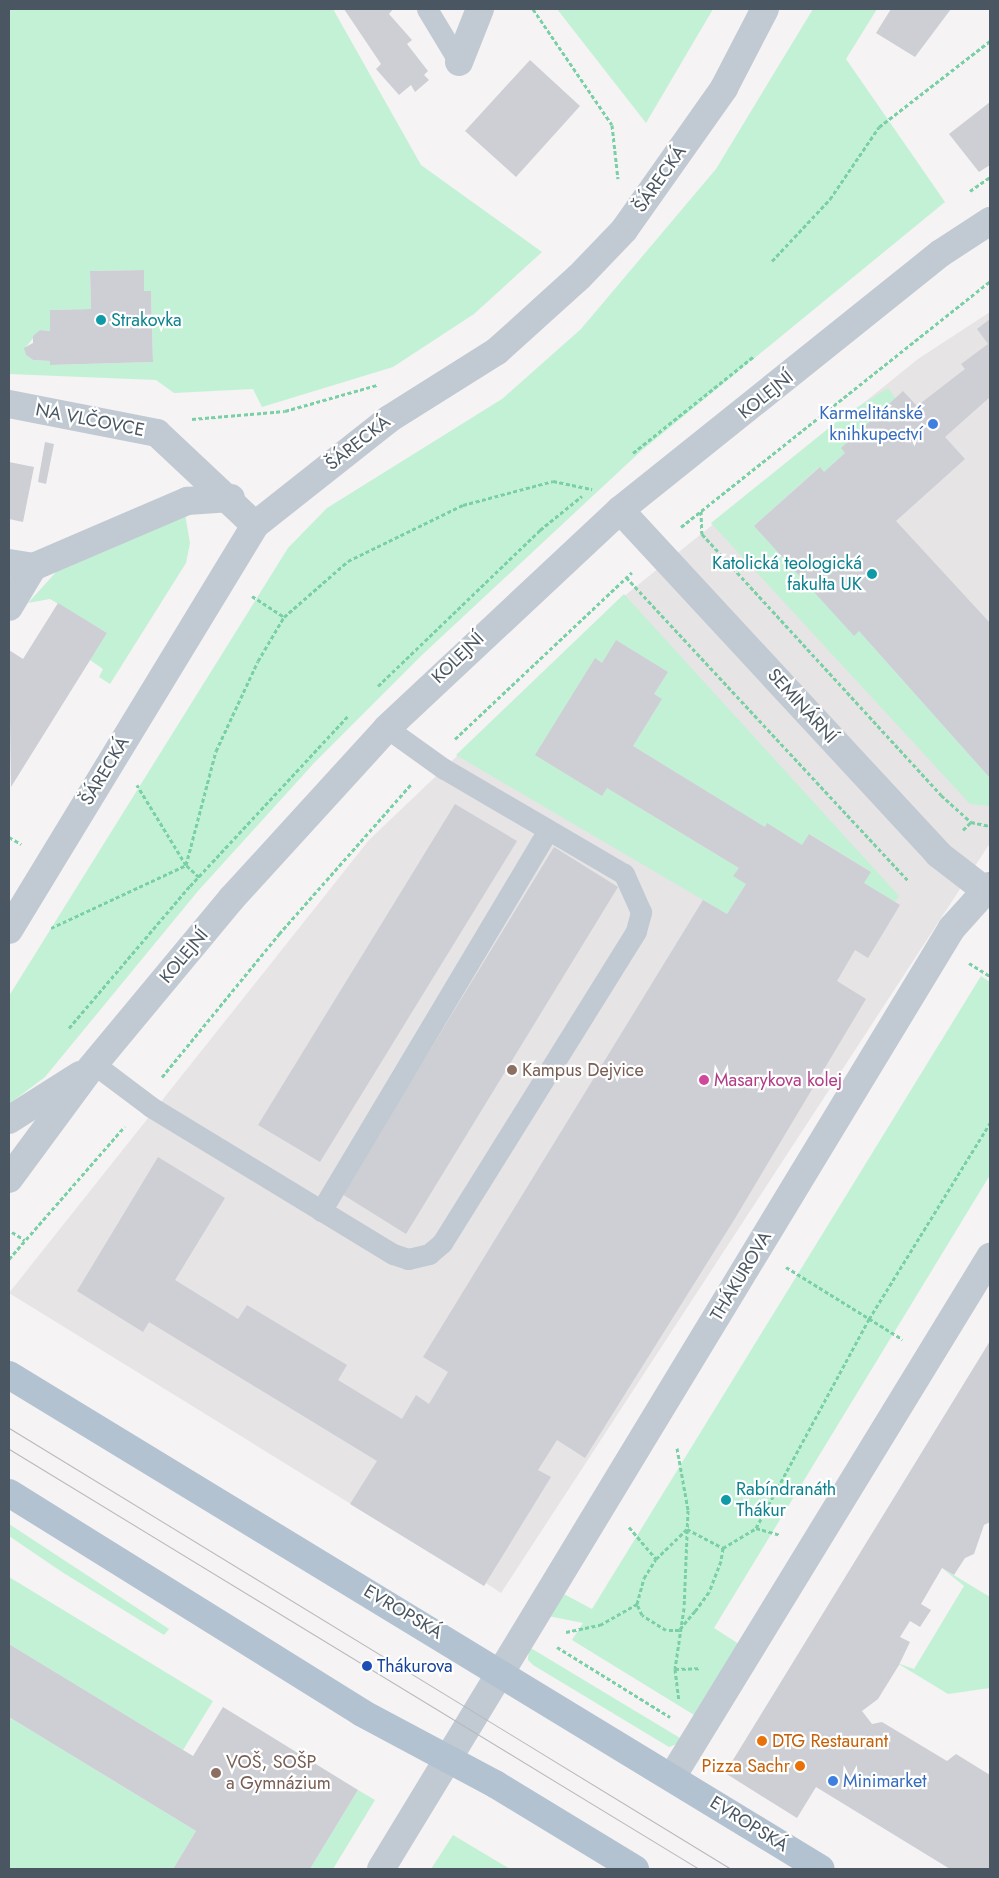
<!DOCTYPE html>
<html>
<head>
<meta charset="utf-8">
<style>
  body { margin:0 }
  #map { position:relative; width:999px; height:1878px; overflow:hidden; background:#f5f3f3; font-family:Jost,sans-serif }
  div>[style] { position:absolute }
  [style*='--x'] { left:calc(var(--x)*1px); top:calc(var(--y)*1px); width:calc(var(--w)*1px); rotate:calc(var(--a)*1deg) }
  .education>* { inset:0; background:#e6e4e5 }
  .green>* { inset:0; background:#c3f1d5 }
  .building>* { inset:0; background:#cdcfd5 }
  .path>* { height:3px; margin-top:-1.5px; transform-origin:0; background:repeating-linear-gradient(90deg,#7ad0a6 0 4px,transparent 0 6.5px) }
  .service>* { height:21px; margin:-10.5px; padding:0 10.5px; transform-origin:10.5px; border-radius:10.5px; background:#c1cad2 }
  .minor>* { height:28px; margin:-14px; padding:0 14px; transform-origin:14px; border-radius:14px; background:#c1cad2 }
  .tertiary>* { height:28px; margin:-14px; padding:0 14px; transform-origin:14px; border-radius:14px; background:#c1cad2 }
  .primary>* { height:28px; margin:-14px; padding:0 14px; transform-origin:14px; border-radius:14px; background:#b3c2d1 }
  .tram>* { height:1px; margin:-0.5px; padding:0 0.5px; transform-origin:0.5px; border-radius:0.5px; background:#b5b8bd }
  .dots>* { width:14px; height:14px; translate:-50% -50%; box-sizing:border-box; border:2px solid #fff; border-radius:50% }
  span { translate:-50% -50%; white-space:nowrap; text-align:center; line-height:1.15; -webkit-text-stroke:4.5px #fff; paint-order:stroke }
  .street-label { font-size:18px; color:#4a5661 }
  .culture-label { font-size:18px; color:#0d838f }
  .left { translate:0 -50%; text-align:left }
  .right { translate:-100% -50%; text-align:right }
  .shop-label { font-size:18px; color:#366cbe }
  .education-label { font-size:18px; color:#785e54 }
  .hotel-label { font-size:18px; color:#b23c85 }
  .transit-label { font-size:18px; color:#164399 }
  .food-label { font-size:18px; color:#c56008 }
  .frame { position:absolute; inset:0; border:10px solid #4a5661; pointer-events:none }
</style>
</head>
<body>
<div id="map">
  <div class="education">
    <i style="clip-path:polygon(990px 312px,990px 843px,501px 1593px,486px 1583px,484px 1586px,9px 1293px,369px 840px,628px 593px,918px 359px)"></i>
  </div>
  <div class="green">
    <i style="clip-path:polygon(evenodd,9px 9px,333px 9px,421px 165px,542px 252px,474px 314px,393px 367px,262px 407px,253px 389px,174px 393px,156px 380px,9px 374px,9px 9px,144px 270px,144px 291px,151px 291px,153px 362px,50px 365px,50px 361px,33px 360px,26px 355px,25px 348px,40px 330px,50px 331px,50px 310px,91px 309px,90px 271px,144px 270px)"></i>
    <i style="clip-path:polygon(557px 9px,713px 9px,646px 123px)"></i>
    <i style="clip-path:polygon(813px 9px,877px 9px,846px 59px,945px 202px,641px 451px,422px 655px,315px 762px,198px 891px,45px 1077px,9px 1104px,9px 996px,288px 548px,327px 508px,502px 399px,581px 329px,716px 169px)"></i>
    <i style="clip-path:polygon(888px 388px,896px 399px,841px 448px,845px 453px,824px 472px,819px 467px,754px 526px,854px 635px,859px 631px,990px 778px,990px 806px,970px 804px,711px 523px,845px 415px)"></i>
    <i style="clip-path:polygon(185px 514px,190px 543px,186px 563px,110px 684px,99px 677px,103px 669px,90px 660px,107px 633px,50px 599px,28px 603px,57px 571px)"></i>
    <i style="clip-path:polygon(624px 594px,899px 896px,895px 902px,864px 883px,870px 871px,810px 834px,802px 845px,767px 823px,765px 827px,633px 746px,662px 699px,654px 694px,668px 672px,616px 640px,602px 663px,595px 658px,536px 755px,602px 796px,607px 788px,739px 868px,746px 884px,727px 914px,456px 755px)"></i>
    <i style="clip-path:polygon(981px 976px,990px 982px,990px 1175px,714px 1628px,742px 1646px,699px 1718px,572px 1640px,583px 1623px,548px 1616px,562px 1593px,592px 1609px)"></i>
    <i style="clip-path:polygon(9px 1524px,169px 1629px,164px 1635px,62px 1572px,9px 1536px)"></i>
    <i style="clip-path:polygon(942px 1568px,990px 1597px,990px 1688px,948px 1694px,897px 1663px,914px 1669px,964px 1586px)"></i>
    <i style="clip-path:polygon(9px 1577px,213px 1701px,183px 1750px,9px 1644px)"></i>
    <i style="clip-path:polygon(529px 1647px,685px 1741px,669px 1747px,533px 1665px,528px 1660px)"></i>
    <i style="clip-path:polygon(9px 1717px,196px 1831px,173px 1869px,9px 1869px)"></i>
    <i style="clip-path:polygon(358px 1790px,375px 1800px,333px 1869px,310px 1869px)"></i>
    <i style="clip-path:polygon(453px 1835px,510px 1869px,431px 1869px)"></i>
  </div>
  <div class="building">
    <i style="clip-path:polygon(344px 9px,393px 9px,389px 14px,412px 40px,407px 44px,428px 71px,424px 75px,429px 80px,415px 92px,411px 85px,399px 95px,376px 69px,381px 64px)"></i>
    <i style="clip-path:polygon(891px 9px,951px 9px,915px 57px,876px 33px)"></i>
    <i style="clip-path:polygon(530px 60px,580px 106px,516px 177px,465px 131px)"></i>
    <i style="clip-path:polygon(990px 102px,990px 165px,979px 172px,949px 134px)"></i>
    <i style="clip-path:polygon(144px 270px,144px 291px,151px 291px,153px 362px,50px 365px,50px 361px,33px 360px,26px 355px,24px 348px,33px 343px,33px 336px,40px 330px,50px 331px,50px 310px,91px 309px,90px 271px)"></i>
    <i style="clip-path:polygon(990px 319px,990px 397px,945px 437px,965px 459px,896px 521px,990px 623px,990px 778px,859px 631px,854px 636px,754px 526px,820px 467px,824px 472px,845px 453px,841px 448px,903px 391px,917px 406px,965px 369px,961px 364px,988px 344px,977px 329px)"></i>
    <i style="clip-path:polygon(45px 442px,54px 444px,46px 484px,38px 482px)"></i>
    <i style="clip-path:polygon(9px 462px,34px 467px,23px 522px,9px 519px)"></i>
    <i style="clip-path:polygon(58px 603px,107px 633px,11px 787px,9px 650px,23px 659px)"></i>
    <i style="clip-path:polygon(616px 640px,668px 672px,654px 694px,662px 699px,633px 746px,765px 827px,767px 823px,802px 845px,809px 834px,871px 872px,864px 883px,900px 905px,868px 958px,855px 950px,837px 981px,866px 999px,734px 1220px,585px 1458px,557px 1440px,538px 1470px,551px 1477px,484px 1586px,350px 1504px,377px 1461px,149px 1322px,143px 1332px,77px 1291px,158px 1157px,225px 1198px,175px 1280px,238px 1319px,247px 1305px,347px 1365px,338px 1380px,402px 1419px,416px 1395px,429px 1404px,448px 1372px,423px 1357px,703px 900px,727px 914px,746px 884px,733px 876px,739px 868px,607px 788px,602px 796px,535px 755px,595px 658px,602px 663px)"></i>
    <i style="clip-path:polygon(455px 804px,517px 841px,320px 1162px,258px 1125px)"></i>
    <i style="clip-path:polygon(554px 847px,618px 887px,406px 1234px,342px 1194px)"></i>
    <i style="clip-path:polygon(990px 1341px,990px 1522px,984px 1525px,974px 1554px,965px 1558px,954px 1575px,942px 1568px,921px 1604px,931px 1610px,920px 1627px,910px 1621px,900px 1637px,910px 1642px,899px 1665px,878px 1699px,862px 1711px,872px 1724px,882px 1722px,947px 1761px,956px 1754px,990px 1775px,990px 1869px,950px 1869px,816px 1787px,797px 1818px,725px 1773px)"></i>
    <i style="clip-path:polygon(9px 1644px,193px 1756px,223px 1707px,358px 1790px,310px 1869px,173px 1869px,196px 1831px,9px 1717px)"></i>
  </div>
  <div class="path">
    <i style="--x:533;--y:9;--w:140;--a:55.7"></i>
    <i style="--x:612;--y:125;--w:54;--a:83.7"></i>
    <i style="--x:970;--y:191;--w:24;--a:-35"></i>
    <i style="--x:772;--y:261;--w:85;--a:-46.9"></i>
    <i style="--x:830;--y:199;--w:87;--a:-55.8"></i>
    <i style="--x:879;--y:127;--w:140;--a:-37.8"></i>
    <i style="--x:192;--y:419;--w:93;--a:-4.9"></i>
    <i style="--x:285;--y:411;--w:96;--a:-15.8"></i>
    <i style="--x:633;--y:453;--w:154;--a:-38.7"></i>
    <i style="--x:701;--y:511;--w:23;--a:88"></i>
    <i style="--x:702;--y:534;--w:354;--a:47.5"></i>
    <i style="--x:941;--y:795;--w:40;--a:42"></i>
    <i style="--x:971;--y:822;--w:19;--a:12"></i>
    <i style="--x:681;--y:527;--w:395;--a:-38.5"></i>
    <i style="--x:626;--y:577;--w:414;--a:47.1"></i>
    <i style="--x:252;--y:596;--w:38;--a:33"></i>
    <i style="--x:378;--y:686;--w:225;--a:-43.9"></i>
    <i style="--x:540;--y:530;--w:54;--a:-39"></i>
    <i style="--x:455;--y:739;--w:243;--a:-43.3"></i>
    <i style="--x:963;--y:830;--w:11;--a:-45"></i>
    <i style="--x:9;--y:837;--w:14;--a:30"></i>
    <i style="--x:199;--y:877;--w:18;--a:-137"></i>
    <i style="--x:186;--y:865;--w:118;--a:-75.3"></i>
    <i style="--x:216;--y:751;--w:99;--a:-65"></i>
    <i style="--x:258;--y:661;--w:51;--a:-59.4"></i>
    <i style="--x:284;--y:617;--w:85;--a:-41.2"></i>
    <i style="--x:348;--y:561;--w:128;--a:-26"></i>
    <i style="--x:463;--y:505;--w:93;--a:-14.9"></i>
    <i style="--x:553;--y:481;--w:40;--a:12"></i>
    <i style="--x:51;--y:928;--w:149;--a:-25"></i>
    <i style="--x:186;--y:865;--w:94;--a:-121.5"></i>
    <i style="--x:969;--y:963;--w:25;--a:32"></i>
    <i style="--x:69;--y:1028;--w:187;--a:-49.6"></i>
    <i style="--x:190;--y:886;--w:233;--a:-47.1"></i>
    <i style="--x:162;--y:1077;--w:185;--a:-50.7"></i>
    <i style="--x:279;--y:934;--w:201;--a:-48.6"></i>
    <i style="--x:12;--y:1232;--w:15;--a:32"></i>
    <i style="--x:9;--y:1259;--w:176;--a:-48.9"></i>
    <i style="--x:786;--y:1267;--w:137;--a:31.8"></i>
    <i style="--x:677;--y:1448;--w:63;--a:79.9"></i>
    <i style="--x:688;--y:1510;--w:98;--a:92.3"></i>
    <i style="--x:684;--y:1608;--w:62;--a:98.4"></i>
    <i style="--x:675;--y:1669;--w:31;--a:83"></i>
    <i style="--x:629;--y:1527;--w:42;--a:49.8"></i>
    <i style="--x:756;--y:1528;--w:238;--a:-61.6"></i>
    <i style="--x:869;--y:1319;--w:230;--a:-58.3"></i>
    <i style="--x:687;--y:1529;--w:41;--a:27.8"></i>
    <i style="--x:723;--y:1548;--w:13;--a:99"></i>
    <i style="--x:721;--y:1561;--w:33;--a:111"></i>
    <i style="--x:709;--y:1592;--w:24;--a:126"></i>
    <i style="--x:695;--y:1611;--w:25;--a:130"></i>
    <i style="--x:679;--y:1630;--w:13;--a:180"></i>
    <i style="--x:666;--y:1630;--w:28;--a:-148"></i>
    <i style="--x:642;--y:1615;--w:12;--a:-114"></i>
    <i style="--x:637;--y:1604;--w:27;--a:-75"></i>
    <i style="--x:644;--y:1578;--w:22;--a:-58"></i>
    <i style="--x:656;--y:1559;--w:43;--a:-44.1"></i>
    <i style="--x:723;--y:1548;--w:39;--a:-31"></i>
    <i style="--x:756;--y:1528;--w:25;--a:16"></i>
    <i style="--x:566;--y:1632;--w:35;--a:-12"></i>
    <i style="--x:600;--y:1625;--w:43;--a:-29.6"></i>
    <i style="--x:557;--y:1647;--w:133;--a:31.8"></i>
    <i style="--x:675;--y:1669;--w:25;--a:-2"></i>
  </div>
  <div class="service">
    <i style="--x:427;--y:9;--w:62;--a:58.9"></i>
    <i style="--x:94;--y:1064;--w:71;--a:37"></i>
    <i style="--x:151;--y:1107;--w:283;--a:31.3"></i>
    <i style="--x:393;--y:1254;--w:16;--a:18"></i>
    <i style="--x:408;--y:1259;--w:22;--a:-13"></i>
    <i style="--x:429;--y:1254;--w:17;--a:-40"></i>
    <i style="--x:442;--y:1243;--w:367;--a:-58.1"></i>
    <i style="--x:636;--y:931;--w:20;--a:-75"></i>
    <i style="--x:641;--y:912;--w:42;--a:-114.1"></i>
    <i style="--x:624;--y:874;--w:208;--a:-149.7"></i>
    <i style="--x:444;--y:769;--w:70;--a:-144.3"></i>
    <i style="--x:321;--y:1211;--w:443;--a:-59.2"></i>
  </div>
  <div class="minor">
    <i style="--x:459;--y:62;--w:57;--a:-68.4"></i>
    <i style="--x:9;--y:404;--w:151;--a:11.1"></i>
    <i style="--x:157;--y:433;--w:134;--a:43.2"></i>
    <i style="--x:620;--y:510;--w:468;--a:47.2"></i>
    <i style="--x:938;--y:854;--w:66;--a:37.6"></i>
    <i style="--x:9;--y:563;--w:24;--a:9"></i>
    <i style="--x:33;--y:567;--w:168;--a:-23.2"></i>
    <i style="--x:187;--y:501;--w:44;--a:-3.9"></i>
    <i style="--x:9;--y:607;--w:47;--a:-59"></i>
    <i style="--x:9;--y:1120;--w:84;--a:-32.4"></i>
    <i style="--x:9;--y:1179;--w:137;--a:-53.6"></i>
    <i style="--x:90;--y:1069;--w:222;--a:-50.3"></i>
    <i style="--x:232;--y:898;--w:230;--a:-47.6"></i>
    <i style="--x:387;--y:728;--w:319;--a:-43.1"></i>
    <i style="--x:620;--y:510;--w:411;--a:-38.7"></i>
    <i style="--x:941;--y:253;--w:59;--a:-33.1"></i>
    <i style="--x:501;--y:1672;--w:870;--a:-58.78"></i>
    <i style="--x:952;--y:928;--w:57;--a:-47.9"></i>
    <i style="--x:672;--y:1777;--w:610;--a:-58.55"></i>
  </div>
  <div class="tertiary">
    <i style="--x:9;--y:930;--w:474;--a:-58.7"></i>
    <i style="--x:255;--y:525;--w:171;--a:-38.3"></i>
    <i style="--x:389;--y:419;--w:128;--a:-32.2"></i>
    <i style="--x:497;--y:351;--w:110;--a:-42.1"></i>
    <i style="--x:579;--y:277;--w:65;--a:-46.2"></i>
    <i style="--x:624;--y:230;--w:174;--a:-54.8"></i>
    <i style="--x:724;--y:88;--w:89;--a:-62.6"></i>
    <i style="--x:381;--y:1869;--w:231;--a:-58.7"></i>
  </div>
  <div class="primary">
    <i style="--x:9;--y:1375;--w:950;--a:31.32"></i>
    <i style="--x:9;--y:1493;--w:416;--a:31.9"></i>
    <i style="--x:362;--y:1713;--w:151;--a:28.1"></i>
    <i style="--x:495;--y:1784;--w:164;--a:31.3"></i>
  </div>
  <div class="tram">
    <i style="--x:9;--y:1428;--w:846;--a:31.42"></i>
    <i style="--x:9;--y:1449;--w:808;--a:31.33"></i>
  </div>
  <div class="dots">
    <i style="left:101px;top:320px;background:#0f9aa8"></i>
    <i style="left:933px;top:424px;background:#3f7fe0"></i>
    <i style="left:872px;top:574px;background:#0f9aa8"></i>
    <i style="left:512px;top:1070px;background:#8d6e63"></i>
    <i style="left:704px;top:1080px;background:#d1479c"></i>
    <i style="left:726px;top:1500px;background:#0f9aa8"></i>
    <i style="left:367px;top:1666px;background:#1a4fb4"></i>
    <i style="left:762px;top:1741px;background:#e8710a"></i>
    <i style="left:800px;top:1766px;background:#e8710a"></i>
    <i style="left:216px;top:1773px;background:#8d6e63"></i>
    <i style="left:833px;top:1781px;background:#3f7fe0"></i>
  </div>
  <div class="street-label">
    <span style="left:660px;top:179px;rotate:-55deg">ŠÁRECKÁ</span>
    <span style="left:766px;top:395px;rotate:-39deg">KOLEJNÍ</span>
    <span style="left:90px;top:420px;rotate:11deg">NA VLČOVCE</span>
    <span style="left:358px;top:443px;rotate:-38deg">ŠÁRECKÁ</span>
    <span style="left:458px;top:658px;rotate:-44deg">KOLEJNÍ</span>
    <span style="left:802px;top:706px;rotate:48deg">SEMINÁRNÍ</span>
    <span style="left:105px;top:771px;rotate:-59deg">ŠÁRECKÁ</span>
    <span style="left:184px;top:956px;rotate:-50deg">KOLEJNÍ</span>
    <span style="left:741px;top:1276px;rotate:-59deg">THÁKUROVA</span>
    <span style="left:403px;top:1612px;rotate:31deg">EVROPSKÁ</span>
    <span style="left:749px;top:1824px;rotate:32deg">EVROPSKÁ</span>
  </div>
  <div class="culture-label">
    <span class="left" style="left:111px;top:320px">Strakovka</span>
    <span class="right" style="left:862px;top:574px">Katolická teologická<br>fakulta UK</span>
    <span class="left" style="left:736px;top:1500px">Rabíndranáth<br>Thákur</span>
  </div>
  <div class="shop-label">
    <span class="right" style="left:923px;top:424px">Karmelitánské<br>knihkupectví</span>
    <span class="left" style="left:843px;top:1781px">Minimarket</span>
  </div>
  <div class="education-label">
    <span class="left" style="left:522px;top:1070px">Kampus Dejvice</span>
    <span class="left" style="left:226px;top:1773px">VOŠ, SOŠP<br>a Gymnázium</span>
  </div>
  <div class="hotel-label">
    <span class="left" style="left:714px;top:1080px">Masarykova kolej</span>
  </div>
  <div class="transit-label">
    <span class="left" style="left:377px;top:1666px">Thákurova</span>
  </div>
  <div class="food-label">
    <span class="left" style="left:772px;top:1741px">DTG Restaurant</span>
    <span class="right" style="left:790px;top:1766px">Pizza Sachr</span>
  </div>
  <div class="frame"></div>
</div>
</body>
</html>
